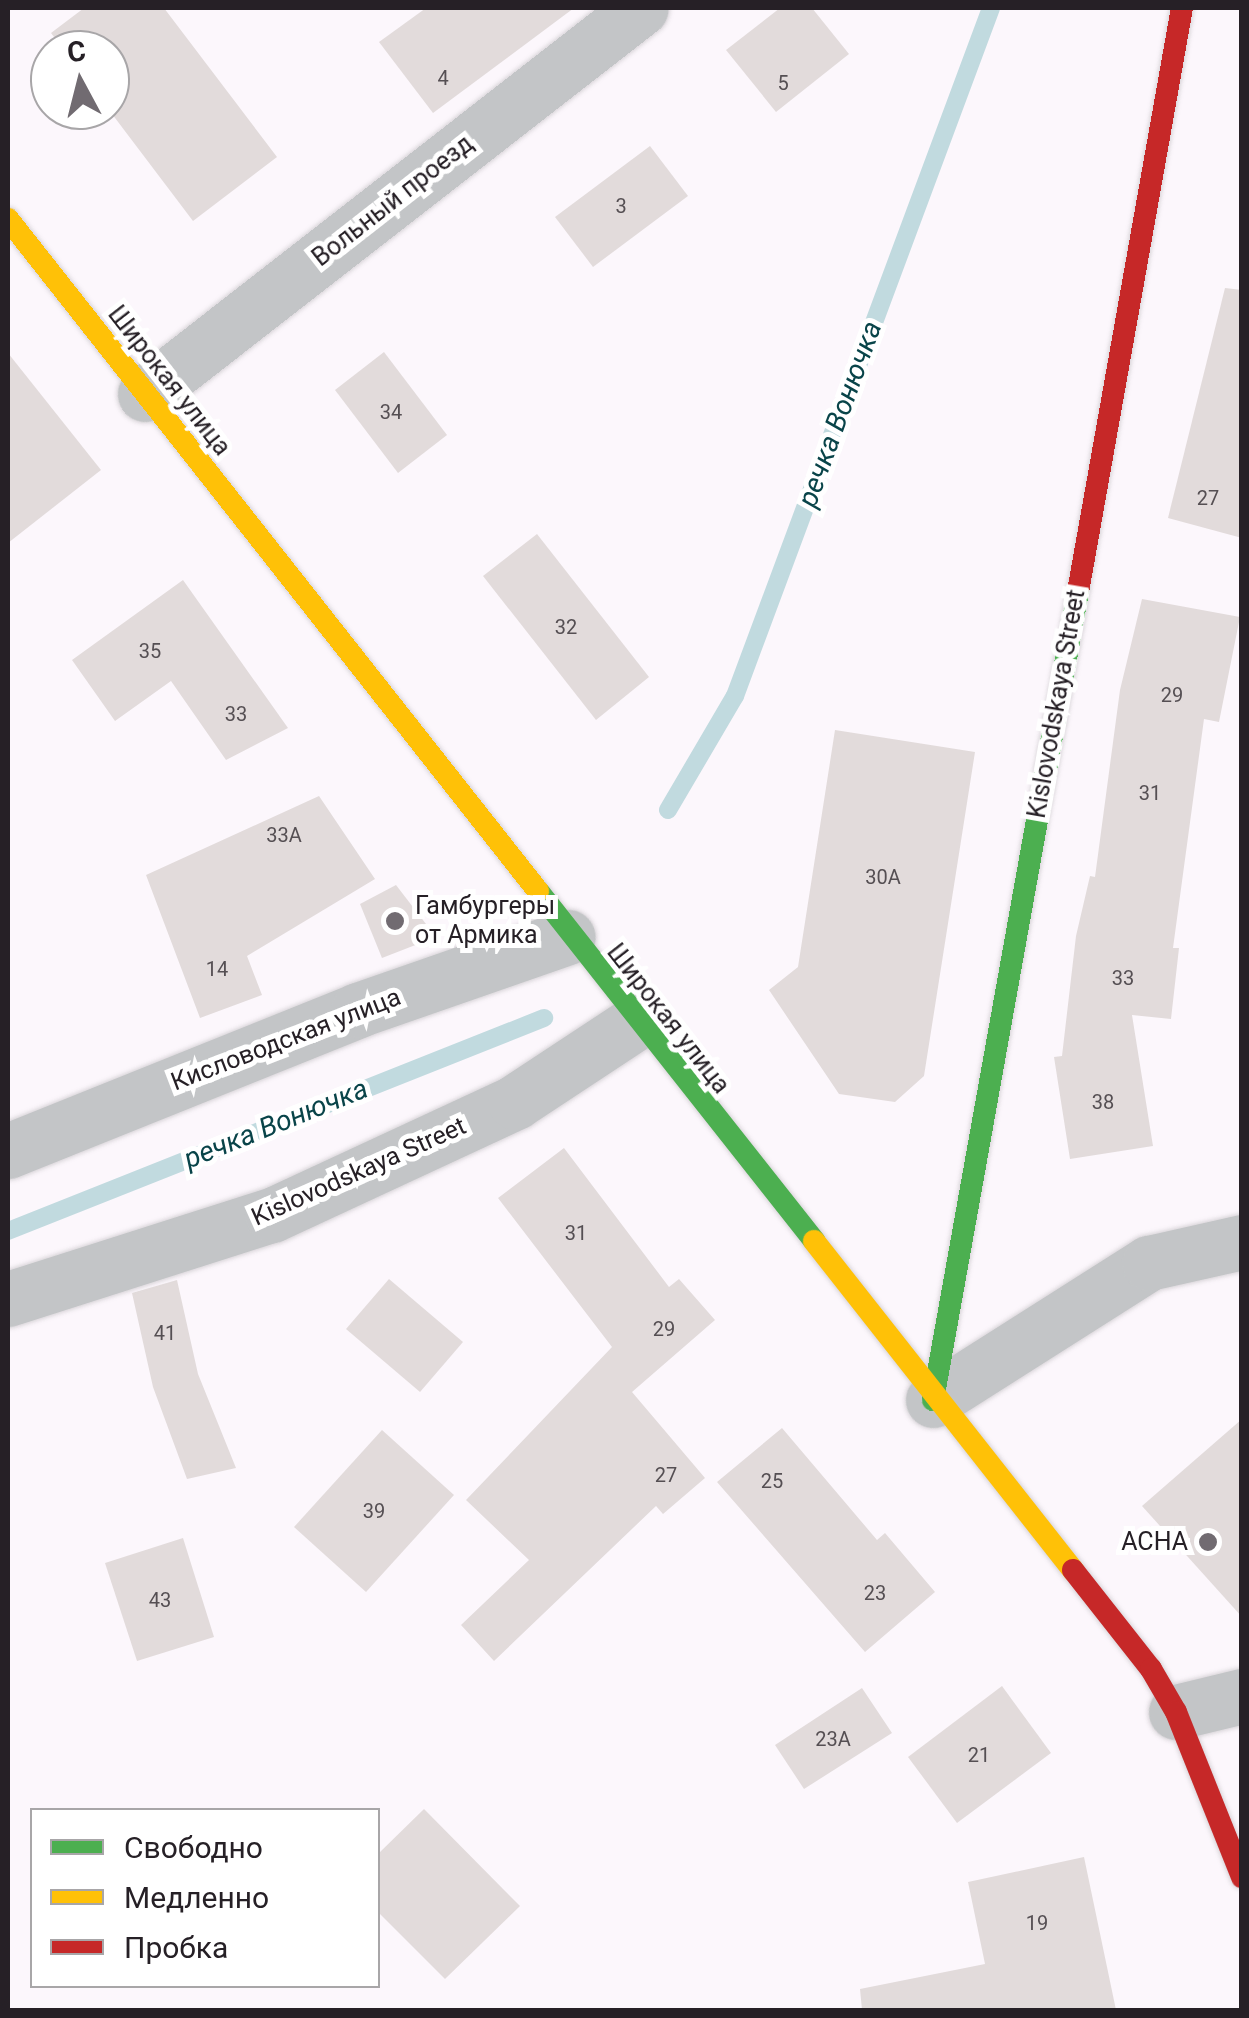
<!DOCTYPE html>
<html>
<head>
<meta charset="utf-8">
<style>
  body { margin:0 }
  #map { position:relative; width:1249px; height:2018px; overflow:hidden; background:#fcf7fc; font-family:Roboto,sans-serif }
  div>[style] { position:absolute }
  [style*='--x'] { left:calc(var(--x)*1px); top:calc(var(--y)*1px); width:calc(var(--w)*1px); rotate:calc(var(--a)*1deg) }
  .stream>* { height:18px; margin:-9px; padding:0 9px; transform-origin:9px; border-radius:9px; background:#c1dadf }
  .building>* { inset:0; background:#e2dbdb }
  .roads { filter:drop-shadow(0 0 2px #d9d5d9) drop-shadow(0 0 2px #d9d5d9) }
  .street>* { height:55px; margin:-27.5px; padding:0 27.5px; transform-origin:27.5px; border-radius:27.5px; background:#c3c5c7 }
  .fast>* { height:22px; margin:-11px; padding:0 11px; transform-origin:11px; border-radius:11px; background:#4caf50 }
  .slow>* { height:22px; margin:-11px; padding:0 11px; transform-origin:11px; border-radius:11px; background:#ffc107 }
  .jam>* { height:22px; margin:-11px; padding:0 11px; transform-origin:11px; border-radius:11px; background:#c62828 }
  .dots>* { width:28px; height:28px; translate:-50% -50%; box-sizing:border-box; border:5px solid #fff; border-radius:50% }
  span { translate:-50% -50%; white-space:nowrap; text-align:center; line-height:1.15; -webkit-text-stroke:10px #fff; paint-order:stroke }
  .number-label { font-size:20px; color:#554f53 }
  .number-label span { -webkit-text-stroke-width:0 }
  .street-label { font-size:25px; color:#262026 }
  .poi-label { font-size:25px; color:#262026 }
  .left { translate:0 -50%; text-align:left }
  .right { translate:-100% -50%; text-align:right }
  .water-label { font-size:28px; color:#094449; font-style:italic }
  .frame { position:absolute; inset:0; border:10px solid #262026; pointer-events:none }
  .legend { position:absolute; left:30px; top:1808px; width:350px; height:180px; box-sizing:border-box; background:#fff; border:2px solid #a8a6a8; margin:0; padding:12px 18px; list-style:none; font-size:30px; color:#262026 }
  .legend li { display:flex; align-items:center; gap:20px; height:50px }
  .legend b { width:50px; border:2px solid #a8a6a8 }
  .north { position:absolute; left:30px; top:30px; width:100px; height:100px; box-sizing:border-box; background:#fff; border:2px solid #a8a6a8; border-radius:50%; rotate:353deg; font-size:28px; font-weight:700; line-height:40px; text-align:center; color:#262026 }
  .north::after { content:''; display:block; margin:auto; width:35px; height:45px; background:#716b71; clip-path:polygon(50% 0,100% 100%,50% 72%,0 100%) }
</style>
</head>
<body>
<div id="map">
  <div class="stream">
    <i style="--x:668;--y:810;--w:132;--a:-59.6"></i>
    <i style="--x:735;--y:696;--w:734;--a:-69.59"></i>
    <i style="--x:8;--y:1231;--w:577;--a:-21.67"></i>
  </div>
  <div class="building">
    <i style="clip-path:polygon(84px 8px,164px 8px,277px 157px,193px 221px,109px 110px,110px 50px,64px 50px,51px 33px)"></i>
    <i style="clip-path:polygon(426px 8px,574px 8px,433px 113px,379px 42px)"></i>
    <i style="clip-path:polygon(780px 8px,812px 8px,849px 54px,776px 112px,726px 50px)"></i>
    <i style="clip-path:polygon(650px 146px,688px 196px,593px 267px,555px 217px)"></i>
    <i style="clip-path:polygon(1225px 288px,1242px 290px,1242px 538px,1168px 518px)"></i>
    <i style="clip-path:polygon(384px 352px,447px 435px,398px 473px,335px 390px)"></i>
    <i style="clip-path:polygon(8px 353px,101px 470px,8px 543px)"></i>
    <i style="clip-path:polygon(537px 534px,649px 677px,596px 720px,483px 576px)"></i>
    <i style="clip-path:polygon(183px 580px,288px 728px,226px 760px,171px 681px,115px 721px,72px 660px)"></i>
    <i style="clip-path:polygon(1142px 599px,1240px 617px,1219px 722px,1204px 719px,1173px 948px,1179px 948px,1171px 1019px,1132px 1015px,1153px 1146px,1070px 1159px,1054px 1057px,1062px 1056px,1076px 936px,1090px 876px,1095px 877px,1120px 690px)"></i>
    <i style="clip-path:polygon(835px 730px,975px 752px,924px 1076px,895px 1102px,839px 1094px,769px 990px,798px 967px)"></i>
    <i style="clip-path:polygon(319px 796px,375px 879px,247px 956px,262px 995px,200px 1018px,146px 875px)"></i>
    <i style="clip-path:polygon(396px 885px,436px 937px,382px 958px,360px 904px)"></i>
    <i style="clip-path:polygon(564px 1148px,669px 1287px,679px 1279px,715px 1320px,632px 1392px,705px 1478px,663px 1514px,656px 1506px,494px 1661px,461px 1625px,529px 1560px,466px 1500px,612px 1347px,498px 1198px)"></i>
    <i style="clip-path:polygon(389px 1279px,463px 1342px,420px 1392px,346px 1329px)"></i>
    <i style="clip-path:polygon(177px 1280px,198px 1374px,236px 1468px,187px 1479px,153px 1387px,132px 1293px)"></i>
    <i style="clip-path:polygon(1242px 1419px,1242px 1617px,1142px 1506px)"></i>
    <i style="clip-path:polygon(782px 1428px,877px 1540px,885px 1533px,935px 1592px,865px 1652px,717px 1482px)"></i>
    <i style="clip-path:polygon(382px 1430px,454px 1495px,366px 1592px,294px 1527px)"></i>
    <i style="clip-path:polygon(183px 1538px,214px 1637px,137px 1661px,105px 1563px)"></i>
    <i style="clip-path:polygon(1002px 1686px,1051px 1753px,957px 1823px,908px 1757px)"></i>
    <i style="clip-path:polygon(862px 1688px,892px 1733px,804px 1789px,775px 1745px)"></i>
    <i style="clip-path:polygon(424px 1809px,520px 1906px,445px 1979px,378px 1912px,378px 1854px)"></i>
    <i style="clip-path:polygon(1084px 1857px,1116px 2010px,862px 2010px,860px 1989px,985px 1964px,968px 1882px)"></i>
  </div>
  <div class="roads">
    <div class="street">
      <i style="--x:145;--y:394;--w:628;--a:-37.89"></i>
      <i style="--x:8;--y:1151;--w:377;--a:-21.9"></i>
      <i style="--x:358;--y:1010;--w:222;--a:-19.2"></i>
      <i style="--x:8;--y:1299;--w:277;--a:-17.7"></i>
      <i style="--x:272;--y:1215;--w:268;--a:-24.9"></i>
      <i style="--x:515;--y:1102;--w:144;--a:-33.4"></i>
      <i style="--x:933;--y:1400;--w:256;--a:-32.4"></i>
      <i style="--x:1149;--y:1263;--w:95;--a:-12.7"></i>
      <i style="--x:1176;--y:1712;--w:68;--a:-13.6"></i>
    </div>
    <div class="fast">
      <i style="--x:538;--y:891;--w:446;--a:51.7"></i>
      <i style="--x:933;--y:1400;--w:827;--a:-79.83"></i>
    </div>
    <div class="slow">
      <i style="--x:8;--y:219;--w:856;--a:51.74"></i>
      <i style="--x:814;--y:1241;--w:419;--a:51.8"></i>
    </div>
    <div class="jam">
      <i style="--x:1079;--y:586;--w:587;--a:-79.9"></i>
      <i style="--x:1073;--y:1570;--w:126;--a:51.8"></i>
      <i style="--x:1151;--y:1669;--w:50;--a:59.8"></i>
      <i style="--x:1176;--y:1712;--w:178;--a:68.2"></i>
    </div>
  </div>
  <div class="dots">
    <i style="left:395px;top:921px;background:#716b71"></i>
    <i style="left:1208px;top:1542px;background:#716b71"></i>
  </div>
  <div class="number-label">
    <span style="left:443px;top:78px">4</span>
    <span style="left:783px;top:83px">5</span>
    <span style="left:621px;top:206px">3</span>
    <span style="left:391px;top:412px">34</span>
    <span style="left:1208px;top:498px">27</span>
    <span style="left:566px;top:627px">32</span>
    <span style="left:150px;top:651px">35</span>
    <span style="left:1172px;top:695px">29</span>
    <span style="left:236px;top:714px">33</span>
    <span style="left:1150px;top:793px">31</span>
    <span style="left:284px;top:835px">33А</span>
    <span style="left:883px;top:877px">30А</span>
    <span style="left:217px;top:969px">14</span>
    <span style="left:1123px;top:978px">33</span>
    <span style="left:1103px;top:1102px">38</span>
    <span style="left:576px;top:1233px">31</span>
    <span style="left:664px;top:1329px">29</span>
    <span style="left:165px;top:1333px">41</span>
    <span style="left:666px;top:1475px">27</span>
    <span style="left:772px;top:1481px">25</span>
    <span style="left:374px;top:1511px">39</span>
    <span style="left:875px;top:1593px">23</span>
    <span style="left:160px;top:1600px">43</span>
    <span style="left:833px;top:1739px">23А</span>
    <span style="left:979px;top:1755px">21</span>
    <span style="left:1037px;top:1923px">19</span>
  </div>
  <div class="street-label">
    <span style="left:393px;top:201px;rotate:-38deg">Вольный проезд</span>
    <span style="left:169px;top:381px;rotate:52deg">Широкая улица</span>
    <span style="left:1057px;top:704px;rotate:-80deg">Kislovodskaya Street</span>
    <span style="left:668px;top:1019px;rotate:52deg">Широкая улица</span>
    <span style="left:286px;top:1040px;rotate:-21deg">Кисловодская улица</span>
    <span style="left:359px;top:1172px;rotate:-24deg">Kislovodskaya Street</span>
  </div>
  <div class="poi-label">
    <span class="left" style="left:415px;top:921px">Гамбургеры<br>от Армика</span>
    <span class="right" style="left:1188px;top:1542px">АСНА</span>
  </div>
  <div class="water-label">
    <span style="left:840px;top:414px;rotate:-70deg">речка Вонючка</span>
    <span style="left:276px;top:1124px;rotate:-22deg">речка Вонючка</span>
  </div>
  <div class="frame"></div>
  <ul class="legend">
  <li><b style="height:12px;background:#4caf50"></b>Свободно</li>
  <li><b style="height:12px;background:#ffc107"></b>Медленно</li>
  <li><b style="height:12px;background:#c62828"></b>Пробка</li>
  </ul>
  <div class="north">С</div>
</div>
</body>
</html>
